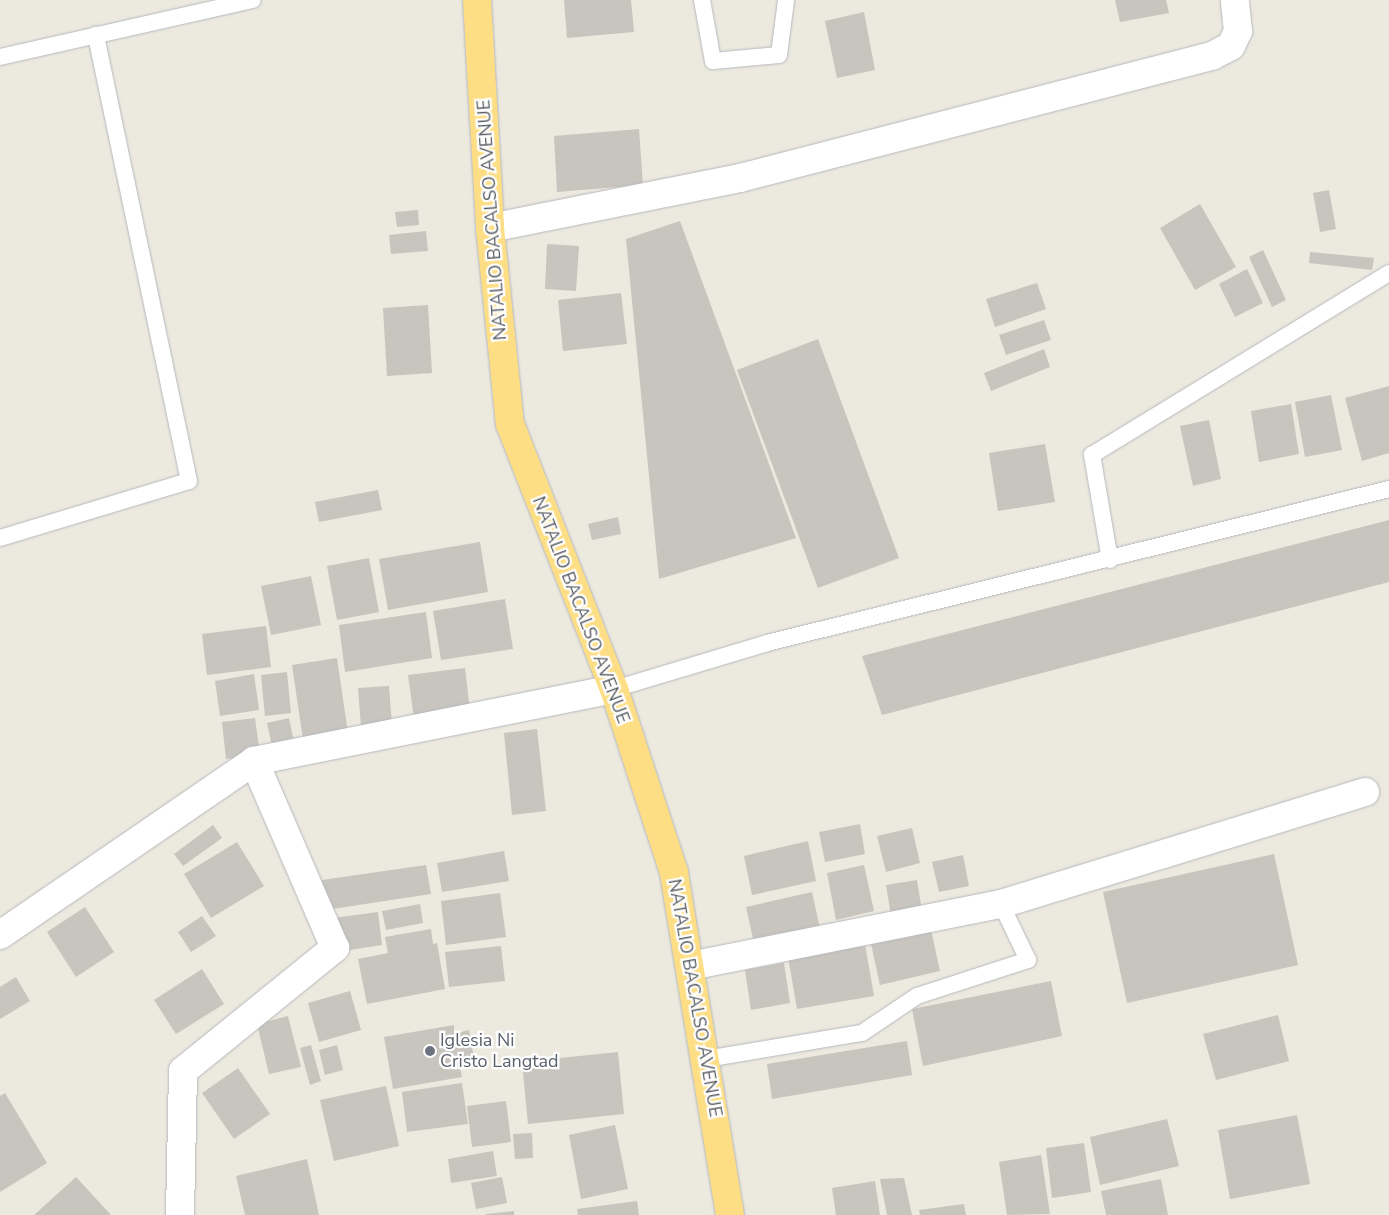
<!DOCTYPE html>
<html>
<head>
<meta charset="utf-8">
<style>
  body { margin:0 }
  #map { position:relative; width:1389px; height:1215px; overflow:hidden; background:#ece9df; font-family:"Nunito Sans",sans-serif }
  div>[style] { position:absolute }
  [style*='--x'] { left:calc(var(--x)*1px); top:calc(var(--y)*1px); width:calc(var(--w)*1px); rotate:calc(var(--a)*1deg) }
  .building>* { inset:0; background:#c8c5bf }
  .roads { filter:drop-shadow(0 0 1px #b5b8bd) drop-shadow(0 0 1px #b5b8bd) }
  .lane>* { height:16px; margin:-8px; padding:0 8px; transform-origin:8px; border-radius:8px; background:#fff }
  .street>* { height:28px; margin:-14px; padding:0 14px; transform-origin:14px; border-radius:14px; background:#fff }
  .highway>* { height:28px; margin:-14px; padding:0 14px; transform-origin:14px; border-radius:14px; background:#fdde85 }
  .dots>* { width:14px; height:14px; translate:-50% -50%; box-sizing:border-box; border:2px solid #fff; border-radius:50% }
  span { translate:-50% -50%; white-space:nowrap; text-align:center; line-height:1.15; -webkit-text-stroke:4.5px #fff; paint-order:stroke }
  .street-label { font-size:18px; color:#585c61 }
  .worship-label { font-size:18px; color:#5b616d }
  .left { translate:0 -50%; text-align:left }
</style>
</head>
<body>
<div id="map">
  <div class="building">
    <i style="clip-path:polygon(564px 0,631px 0,634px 32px,567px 38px)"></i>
    <i style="clip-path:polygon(1115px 0,1166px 0,1169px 13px,1120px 22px)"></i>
    <i style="clip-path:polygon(864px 12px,875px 70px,837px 78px,825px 21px)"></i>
    <i style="clip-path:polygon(639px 129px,643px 185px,557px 192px,554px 136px)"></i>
    <i style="clip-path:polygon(1329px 190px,1336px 229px,1320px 232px,1313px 193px)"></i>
    <i style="clip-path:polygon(1200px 204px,1236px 267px,1195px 290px,1160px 228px)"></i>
    <i style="clip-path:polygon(418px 210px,419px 225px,397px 227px,395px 212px)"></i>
    <i style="clip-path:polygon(680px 221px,796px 538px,659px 579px,626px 239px)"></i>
    <i style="clip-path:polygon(426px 231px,428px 251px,391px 254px,389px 235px)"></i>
    <i style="clip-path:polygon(547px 244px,579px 246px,576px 291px,545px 289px)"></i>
    <i style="clip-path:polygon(1263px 250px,1286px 300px,1272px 307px,1249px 257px)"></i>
    <i style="clip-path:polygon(1310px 252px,1374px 258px,1372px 270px,1309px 263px)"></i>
    <i style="clip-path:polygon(1247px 269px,1263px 303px,1235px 317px,1219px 284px)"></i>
    <i style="clip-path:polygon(1037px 283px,1046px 309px,995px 327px,986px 299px)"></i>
    <i style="clip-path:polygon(621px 293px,627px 344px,563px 351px,558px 300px)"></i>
    <i style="clip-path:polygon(428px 305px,432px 373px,387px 376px,383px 308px)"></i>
    <i style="clip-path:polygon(1044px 320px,1051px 340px,1006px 355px,999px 335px)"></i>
    <i style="clip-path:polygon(818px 339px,899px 558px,818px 588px,737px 370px)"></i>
    <i style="clip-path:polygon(1044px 349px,1050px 367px,991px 391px,984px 373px)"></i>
    <i style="clip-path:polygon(1389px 386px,1389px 453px,1362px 461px,1345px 398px)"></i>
    <i style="clip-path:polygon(1331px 395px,1342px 450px,1305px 457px,1295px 402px)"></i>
    <i style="clip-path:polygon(1291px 404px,1299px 454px,1259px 462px,1251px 411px)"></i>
    <i style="clip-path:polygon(1209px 420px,1221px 479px,1193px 486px,1180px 426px)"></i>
    <i style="clip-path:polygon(1045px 444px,1055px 502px,998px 511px,989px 453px)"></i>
    <i style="clip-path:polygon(378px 490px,382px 510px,319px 522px,315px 502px)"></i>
    <i style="clip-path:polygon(618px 517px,621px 534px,592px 540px,588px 524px)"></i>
    <i style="clip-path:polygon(1389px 520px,1389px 582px,882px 715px,862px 656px)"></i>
    <i style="clip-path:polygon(480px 542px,488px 592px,388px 610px,379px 559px)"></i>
    <i style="clip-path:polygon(369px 558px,379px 612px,337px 620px,327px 566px)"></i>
    <i style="clip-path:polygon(311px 576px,321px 625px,271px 635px,261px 586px)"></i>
    <i style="clip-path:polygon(505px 599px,513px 649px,441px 660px,433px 611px)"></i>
    <i style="clip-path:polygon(426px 612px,432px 658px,345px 672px,339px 625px)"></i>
    <i style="clip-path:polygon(266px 626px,271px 667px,207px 675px,202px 634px)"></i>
    <i style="clip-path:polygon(337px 658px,349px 740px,304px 747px,292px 665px)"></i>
    <i style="clip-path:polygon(465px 668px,470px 711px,414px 719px,408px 675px)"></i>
    <i style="clip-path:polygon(287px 672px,291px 713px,265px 716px,261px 675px)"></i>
    <i style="clip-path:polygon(254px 674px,259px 710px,220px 716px,215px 681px)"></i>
    <i style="clip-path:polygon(389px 686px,392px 725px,361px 727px,358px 688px)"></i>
    <i style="clip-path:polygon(255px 718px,260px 755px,226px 759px,222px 722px)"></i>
    <i style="clip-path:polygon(289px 718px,296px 752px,274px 756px,267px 723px)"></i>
    <i style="clip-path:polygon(537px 729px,546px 811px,512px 815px,504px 733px)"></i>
    <i style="clip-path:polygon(860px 824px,865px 854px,825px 862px,819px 832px)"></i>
    <i style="clip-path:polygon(213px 825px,222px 838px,183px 866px,174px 854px)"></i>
    <i style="clip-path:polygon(912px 828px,920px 863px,886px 872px,877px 836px)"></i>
    <i style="clip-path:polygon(808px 841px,816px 881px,752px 895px,744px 856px)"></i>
    <i style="clip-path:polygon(237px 842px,264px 886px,211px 918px,184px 874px)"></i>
    <i style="clip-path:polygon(504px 851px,509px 881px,442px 892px,437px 863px)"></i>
    <i style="clip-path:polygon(1274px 854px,1298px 965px,1127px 1003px,1103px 892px)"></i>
    <i style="clip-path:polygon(963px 855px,969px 886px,939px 892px,932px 862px)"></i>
    <i style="clip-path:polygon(426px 865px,431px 894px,319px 911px,315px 881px)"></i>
    <i style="clip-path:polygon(864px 865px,874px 911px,836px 920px,827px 873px)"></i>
    <i style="clip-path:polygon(917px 880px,922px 911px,891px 916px,886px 885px)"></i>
    <i style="clip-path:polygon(812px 892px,820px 929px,754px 943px,746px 907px)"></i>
    <i style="clip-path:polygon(500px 893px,506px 937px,446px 945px,441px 901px)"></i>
    <i style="clip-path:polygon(420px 904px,423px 923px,386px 930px,382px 911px)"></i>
    <i style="clip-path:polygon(85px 907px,114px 952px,76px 977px,47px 932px)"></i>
    <i style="clip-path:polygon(378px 912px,382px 945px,337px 952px,333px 918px)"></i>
    <i style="clip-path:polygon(202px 916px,216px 936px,191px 952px,178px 932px)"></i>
    <i style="clip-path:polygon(431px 929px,433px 944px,437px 943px,445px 989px,367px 1004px,358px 959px,388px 953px,385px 937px)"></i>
    <i style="clip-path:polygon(931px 930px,940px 971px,880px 985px,871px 944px)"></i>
    <i style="clip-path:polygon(865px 944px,874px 996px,797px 1009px,788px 957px)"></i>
    <i style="clip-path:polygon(501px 946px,505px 981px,449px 987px,445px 952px)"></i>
    <i style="clip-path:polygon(784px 963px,790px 1003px,751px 1010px,745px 970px)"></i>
    <i style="clip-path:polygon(202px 969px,224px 1004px,176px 1034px,154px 1000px)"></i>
    <i style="clip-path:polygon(16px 977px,30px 1001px,0 1019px,0 987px)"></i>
    <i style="clip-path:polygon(1051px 981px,1062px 1036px,923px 1066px,912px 1009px)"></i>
    <i style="clip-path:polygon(350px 991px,361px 1030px,319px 1042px,308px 1003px)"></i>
    <i style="clip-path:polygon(1278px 1015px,1289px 1061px,1216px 1080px,1203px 1034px)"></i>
    <i style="clip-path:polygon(288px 1016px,301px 1067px,269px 1074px,257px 1024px)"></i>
    <i style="clip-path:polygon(454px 1025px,454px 1034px,469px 1030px,475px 1064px,460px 1067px,462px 1077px,393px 1089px,384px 1037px)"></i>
    <i style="clip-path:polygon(907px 1041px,912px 1075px,772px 1099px,767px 1064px)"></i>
    <i style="clip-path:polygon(311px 1045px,321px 1081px,310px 1085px,300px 1048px)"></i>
    <i style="clip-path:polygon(337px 1045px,343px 1070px,325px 1075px,319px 1050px)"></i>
    <i style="clip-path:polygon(618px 1052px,624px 1114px,528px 1124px,522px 1062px)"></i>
    <i style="clip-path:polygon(238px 1068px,270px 1114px,234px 1139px,202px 1093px)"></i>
    <i style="clip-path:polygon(462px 1083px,468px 1124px,407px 1132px,402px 1092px)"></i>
    <i style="clip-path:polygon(386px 1086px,399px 1146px,334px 1161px,320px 1100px)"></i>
    <i style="clip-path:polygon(5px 1093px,47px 1163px,0 1192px,0 1096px)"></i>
    <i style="clip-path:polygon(506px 1101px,511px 1142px,472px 1147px,467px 1106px)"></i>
    <i style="clip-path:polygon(1297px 1115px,1310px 1184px,1230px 1199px,1218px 1130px)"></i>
    <i style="clip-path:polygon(1167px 1119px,1179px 1166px,1100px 1185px,1090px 1137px)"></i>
    <i style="clip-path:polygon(615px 1125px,628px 1189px,581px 1199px,569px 1135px)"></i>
    <i style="clip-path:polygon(532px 1133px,533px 1158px,515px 1159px,513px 1134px)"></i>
    <i style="clip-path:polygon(1084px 1143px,1091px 1192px,1052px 1198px,1046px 1148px)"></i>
    <i style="clip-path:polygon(493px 1151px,497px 1176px,451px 1183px,448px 1159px)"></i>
    <i style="clip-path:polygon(1041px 1155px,1050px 1214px,1007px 1215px,999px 1162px)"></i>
    <i style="clip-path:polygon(307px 1159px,319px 1215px,245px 1215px,236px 1176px)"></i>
    <i style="clip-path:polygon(76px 1177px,111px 1215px,34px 1215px)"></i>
    <i style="clip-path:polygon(502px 1177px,507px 1203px,476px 1209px,471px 1183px)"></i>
    <i style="clip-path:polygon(904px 1178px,912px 1215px,887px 1215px,880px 1179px)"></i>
    <i style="clip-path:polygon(1161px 1179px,1168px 1215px,1106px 1215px,1101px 1191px)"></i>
    <i style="clip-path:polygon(875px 1181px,880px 1215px,836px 1215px,832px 1188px)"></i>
    <i style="clip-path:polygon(637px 1201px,639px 1215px,578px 1215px,577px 1209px)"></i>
    <i style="clip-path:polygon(964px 1204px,966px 1215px,920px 1215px,919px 1210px)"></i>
    <i style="clip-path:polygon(514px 1211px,514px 1215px,486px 1215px,486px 1214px)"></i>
  </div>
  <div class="roads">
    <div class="lane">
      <i style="--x:702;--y:0;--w:62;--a:79.8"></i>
      <i style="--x:713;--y:61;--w:66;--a:-5.2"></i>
      <i style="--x:779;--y:55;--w:55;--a:-82.7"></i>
      <i style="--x:0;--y:57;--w:259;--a:-12.7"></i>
      <i style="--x:0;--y:538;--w:197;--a:-16.8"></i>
      <i style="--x:189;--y:481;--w:456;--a:-101.8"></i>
      <i style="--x:1110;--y:560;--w:107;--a:-99.7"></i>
      <i style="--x:1092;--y:455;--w:348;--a:-31.5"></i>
      <i style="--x:614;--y:689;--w:160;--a:-16.7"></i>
      <i style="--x:767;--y:643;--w:641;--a:-13.91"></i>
      <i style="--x:706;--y:1059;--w:158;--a:-9.5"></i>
      <i style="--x:862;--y:1033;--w:66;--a:-33.9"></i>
      <i style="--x:917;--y:996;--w:117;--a:-18"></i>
      <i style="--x:1028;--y:960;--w:62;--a:-115.7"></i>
    </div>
    <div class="street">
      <i style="--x:490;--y:228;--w:255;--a:-11.3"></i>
      <i style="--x:740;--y:178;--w:488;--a:-14.5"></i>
      <i style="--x:1212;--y:56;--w:21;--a:-28"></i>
      <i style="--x:1231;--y:46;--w:17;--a:-65"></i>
      <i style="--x:1238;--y:31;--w:31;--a:-96"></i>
      <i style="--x:0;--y:935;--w:308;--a:-34.4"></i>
      <i style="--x:254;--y:761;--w:367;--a:-11.3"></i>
      <i style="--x:690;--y:966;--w:317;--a:-11.3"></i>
      <i style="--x:1001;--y:904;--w:381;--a:-17.1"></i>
      <i style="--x:180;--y:1215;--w:144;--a:-88.8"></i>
      <i style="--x:183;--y:1071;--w:196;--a:-39"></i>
      <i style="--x:335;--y:948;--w:204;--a:-113.4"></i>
    </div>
    <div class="highway">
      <i style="--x:477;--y:0;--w:228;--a:86.7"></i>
      <i style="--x:490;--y:228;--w:197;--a:84.2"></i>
      <i style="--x:510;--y:424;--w:285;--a:68.6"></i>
      <i style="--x:614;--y:689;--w:194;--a:71.9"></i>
      <i style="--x:674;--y:873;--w:347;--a:80.7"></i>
    </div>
  </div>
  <div class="dots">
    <i style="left:430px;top:1051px;background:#6b7280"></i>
  </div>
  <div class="street-label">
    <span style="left:492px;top:220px;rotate:-94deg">NATALIO BACALSO AVENUE</span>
    <span style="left:581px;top:610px;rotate:69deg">NATALIO BACALSO AVENUE</span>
    <span style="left:695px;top:998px;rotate:80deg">NATALIO BACALSO AVENUE</span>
  </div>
  <div class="worship-label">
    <span class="left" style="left:440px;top:1051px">Iglesia Ni<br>Cristo Langtad</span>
  </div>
</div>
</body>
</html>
